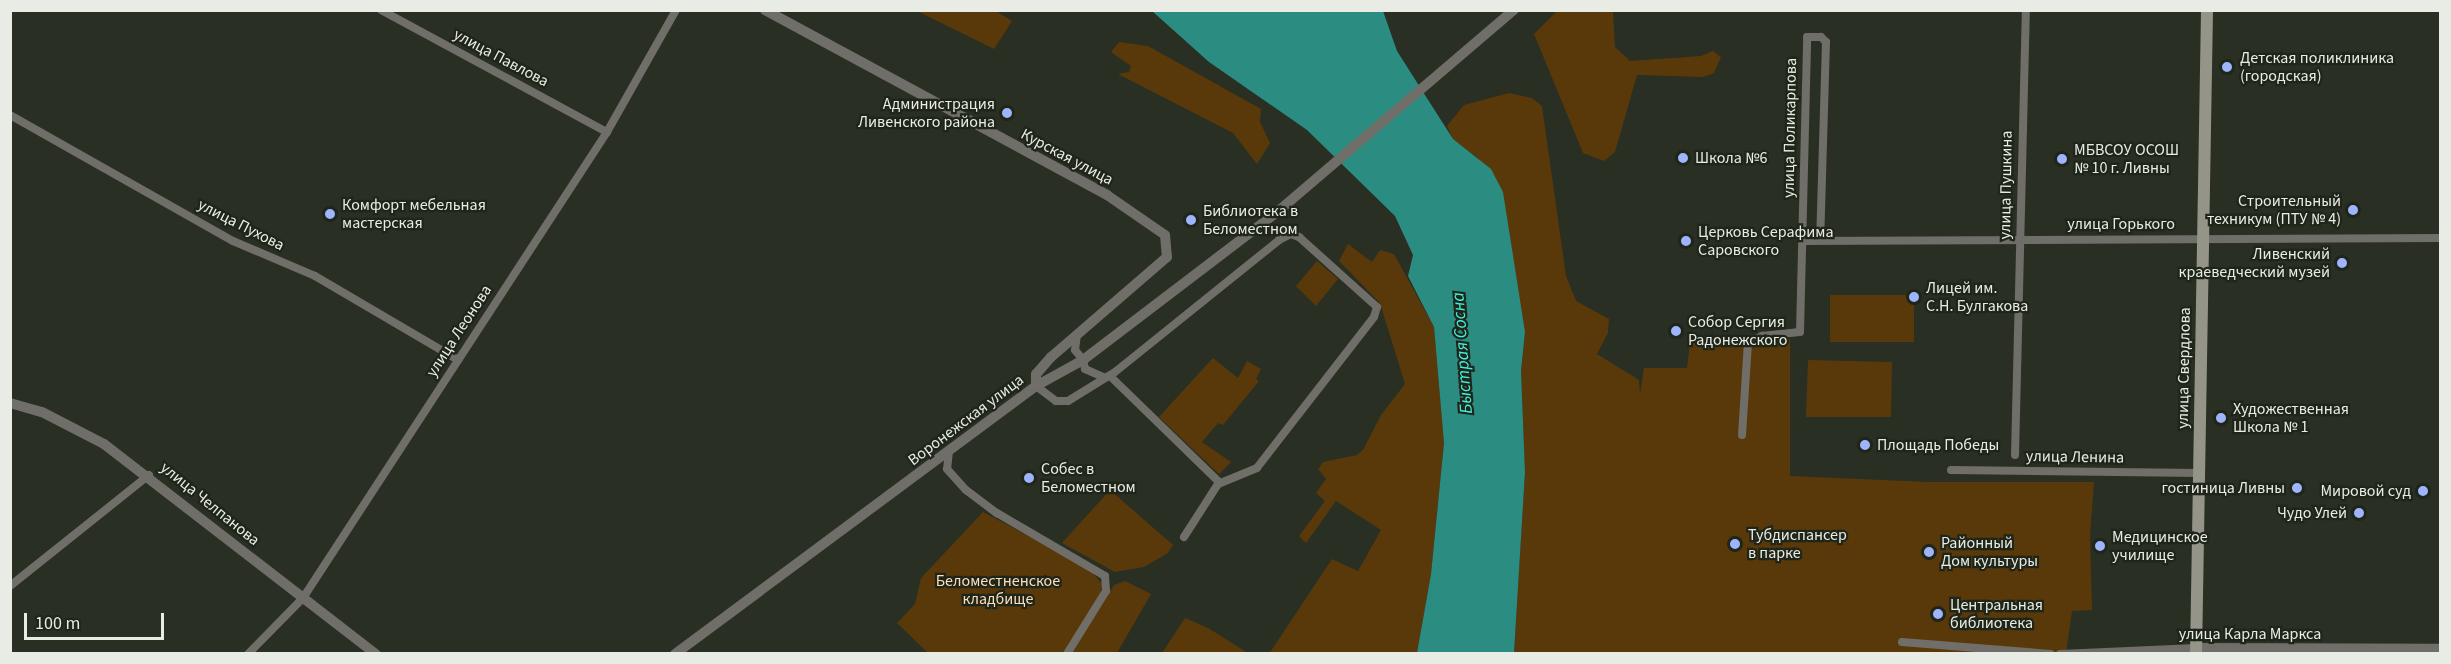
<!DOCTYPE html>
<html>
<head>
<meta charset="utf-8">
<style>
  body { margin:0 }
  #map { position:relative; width:2451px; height:664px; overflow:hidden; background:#292f22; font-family:"Source Sans 3",sans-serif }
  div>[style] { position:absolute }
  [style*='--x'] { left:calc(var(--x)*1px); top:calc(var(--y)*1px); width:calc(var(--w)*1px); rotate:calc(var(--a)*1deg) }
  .green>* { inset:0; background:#59390a }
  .water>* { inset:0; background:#2b8c82 }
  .minor>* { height:8px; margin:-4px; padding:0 4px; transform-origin:4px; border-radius:4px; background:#6f6e68 }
  .tertiary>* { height:10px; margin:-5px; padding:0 5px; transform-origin:5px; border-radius:5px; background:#6f6e68 }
  .secondary>* { height:12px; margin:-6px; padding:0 6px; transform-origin:6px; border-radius:6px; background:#959489 }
  .dots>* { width:16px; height:16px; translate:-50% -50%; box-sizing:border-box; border:3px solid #1f2519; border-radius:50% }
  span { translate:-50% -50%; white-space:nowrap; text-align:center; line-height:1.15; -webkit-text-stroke:4.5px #1f2519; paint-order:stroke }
  .street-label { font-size:16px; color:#e8ece4 }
  .poi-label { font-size:16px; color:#e8ece4 }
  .left { translate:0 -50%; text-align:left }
  .right { translate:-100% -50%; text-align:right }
  .park-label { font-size:16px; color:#fcdebb }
  .water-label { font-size:18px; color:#3ef2e1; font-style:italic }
  .frame { position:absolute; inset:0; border:12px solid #e8ece4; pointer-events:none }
  .scale { position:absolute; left:24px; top:613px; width:140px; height:27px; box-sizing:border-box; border:3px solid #e8ece4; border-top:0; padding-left:8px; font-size:18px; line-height:21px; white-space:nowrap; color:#e8ece4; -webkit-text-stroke:4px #1f2519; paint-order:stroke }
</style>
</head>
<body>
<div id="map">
  <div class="green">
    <i style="clip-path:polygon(917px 11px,996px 11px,1012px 21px,994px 49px)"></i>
    <i style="clip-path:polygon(1557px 11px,1613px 11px,1615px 47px,1630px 61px,1701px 56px,1713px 51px,1721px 57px,1714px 73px,1703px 77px,1637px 75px,1615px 152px,1604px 161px,1583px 153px,1534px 34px)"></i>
    <i style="clip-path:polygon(1119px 42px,1148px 46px,1261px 109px,1260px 122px,1270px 143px,1257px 164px,1233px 133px,1118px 74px,1129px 72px,1131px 66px,1111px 52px)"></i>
    <i style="clip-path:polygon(1509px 93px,1532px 98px,1542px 106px,1566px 276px,1576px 301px,1609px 319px,1608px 333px,1597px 354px,1639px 380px,1640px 394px,1644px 368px,1687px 368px,1691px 334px,1725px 339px,1790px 339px,1790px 476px,1928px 482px,2094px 482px,2090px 536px,2092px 610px,2072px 611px,2066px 653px,1514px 653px,1525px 472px,1521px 371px,1525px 332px,1478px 158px,1453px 140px,1447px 126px,1464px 105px)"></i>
    <i style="clip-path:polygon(1348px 244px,1372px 262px,1380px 250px,1394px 254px,1434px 327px,1444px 443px,1431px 574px,1417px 653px,1269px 654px,1332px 559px,1358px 571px,1381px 530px,1336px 501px,1306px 543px,1299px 536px,1325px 501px,1316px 493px,1326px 479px,1318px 469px,1323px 462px,1357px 455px,1363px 450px,1381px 415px,1405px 384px,1380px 303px,1339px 261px)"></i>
    <i style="clip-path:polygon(1317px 261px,1338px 279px,1316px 306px,1296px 286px)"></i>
    <i style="clip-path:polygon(1830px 295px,1914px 295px,1914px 342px,1830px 342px)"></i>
    <i style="clip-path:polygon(1213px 358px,1238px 378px,1247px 361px,1261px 369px,1256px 379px,1259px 381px,1223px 425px,1218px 423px,1202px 442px,1231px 462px,1219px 474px,1159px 417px)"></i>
    <i style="clip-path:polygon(1808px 360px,1892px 362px,1891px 417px,1806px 417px)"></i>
    <i style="clip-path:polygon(1110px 490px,1173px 545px,1168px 553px,1144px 567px,1115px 572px,1062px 543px)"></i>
    <i style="clip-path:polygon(983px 512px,1089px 568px,1102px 584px,1101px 594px,1063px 653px,928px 653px,897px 623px,915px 604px,921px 578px)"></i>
    <i style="clip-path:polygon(1125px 581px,1151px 594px,1117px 653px,1071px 654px,1114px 585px)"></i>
    <i style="clip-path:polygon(1185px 618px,1208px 628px,1248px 653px,1162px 653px)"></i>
  </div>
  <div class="water">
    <i style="clip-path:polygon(1152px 11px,1383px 11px,1397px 51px,1453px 139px,1491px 169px,1503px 192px,1525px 332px,1521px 371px,1525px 472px,1514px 653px,1417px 653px,1431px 574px,1444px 443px,1434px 327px,1408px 276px,1413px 255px,1395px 216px,1307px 130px,1209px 62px)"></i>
  </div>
  <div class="minor">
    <i style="--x:381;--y:10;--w:257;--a:28.4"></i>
    <i style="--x:10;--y:115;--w:256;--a:29.5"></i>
    <i style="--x:233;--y:241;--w:89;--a:23.1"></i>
    <i style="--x:315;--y:276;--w:166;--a:30.4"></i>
    <i style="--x:1803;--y:241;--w:637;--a:-0.27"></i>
    <i style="--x:1077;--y:334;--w:16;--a:97"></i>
    <i style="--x:1075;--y:350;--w:13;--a:51"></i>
    <i style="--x:1083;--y:360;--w:9;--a:77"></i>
    <i style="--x:1085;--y:369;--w:22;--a:24"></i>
    <i style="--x:1110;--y:376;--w:153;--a:44.2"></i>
    <i style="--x:1036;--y:386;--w:25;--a:37"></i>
    <i style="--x:1056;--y:401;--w:12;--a:0"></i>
    <i style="--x:1068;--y:401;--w:55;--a:-31.7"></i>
    <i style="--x:1115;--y:372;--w:211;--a:-38.8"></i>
    <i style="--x:1279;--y:240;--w:13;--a:-27"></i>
    <i style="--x:1291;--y:234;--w:9;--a:21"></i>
    <i style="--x:1299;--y:237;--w:105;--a:41.9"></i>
    <i style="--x:1377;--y:307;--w:10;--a:107"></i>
    <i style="--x:1374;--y:317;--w:191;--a:127.8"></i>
    <i style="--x:1257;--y:468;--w:42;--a:157.7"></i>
    <i style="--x:1218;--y:484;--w:63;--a:122.7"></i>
    <i style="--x:1742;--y:435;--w:92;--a:-86.3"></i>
    <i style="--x:1748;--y:343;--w:16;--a:-27"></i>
    <i style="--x:1762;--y:336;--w:38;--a:-6"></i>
    <i style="--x:1800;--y:332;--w:295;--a:-88.6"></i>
    <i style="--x:1807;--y:37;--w:14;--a:0"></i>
    <i style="--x:1821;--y:37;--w:7;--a:45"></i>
    <i style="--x:1826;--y:42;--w:198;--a:91.7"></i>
    <i style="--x:949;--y:451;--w:18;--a:96"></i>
    <i style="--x:947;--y:469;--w:28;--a:48"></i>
    <i style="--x:966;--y:490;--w:39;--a:37"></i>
    <i style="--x:997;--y:513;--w:125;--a:30.3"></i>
    <i style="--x:1105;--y:576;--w:15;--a:86"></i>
    <i style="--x:1106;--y:591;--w:74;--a:121.8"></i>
    <i style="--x:2015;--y:455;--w:445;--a:-88.6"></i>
    <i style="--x:1951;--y:470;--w:248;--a:0.7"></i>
    <i style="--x:10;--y:586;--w:178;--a:-38.6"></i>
    <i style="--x:1902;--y:642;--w:149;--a:4.6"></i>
    <i style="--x:248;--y:654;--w:78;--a:-45.5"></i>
    <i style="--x:303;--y:598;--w:556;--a:-56.88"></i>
    <i style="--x:607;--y:132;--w:140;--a:-60.5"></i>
    <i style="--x:2060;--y:654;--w:136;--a:-2.5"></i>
  </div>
  <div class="tertiary">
    <i style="--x:765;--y:10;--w:389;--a:28.4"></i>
    <i style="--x:1107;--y:195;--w:70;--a:34.6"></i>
    <i style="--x:1165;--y:235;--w:22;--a:85"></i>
    <i style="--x:1167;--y:257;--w:153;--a:139.2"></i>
    <i style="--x:1051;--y:357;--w:23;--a:131"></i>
    <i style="--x:1036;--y:374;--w:12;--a:90"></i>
    <i style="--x:10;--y:403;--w:33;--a:16"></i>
    <i style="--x:42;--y:412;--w:70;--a:27.3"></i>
    <i style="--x:104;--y:444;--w:344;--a:37.7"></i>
    <i style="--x:2196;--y:648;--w:244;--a:0.2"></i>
    <i style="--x:675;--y:654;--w:450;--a:-36.6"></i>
    <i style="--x:1036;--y:386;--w:54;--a:-29"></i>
    <i style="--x:1083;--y:360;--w:243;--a:-37.3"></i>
    <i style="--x:1276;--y:213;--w:313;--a:-40.5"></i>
  </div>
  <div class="secondary">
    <i style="--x:2196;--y:654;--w:644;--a:-89.02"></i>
  </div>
  <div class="dots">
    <i style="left:2227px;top:67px;background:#9eb4fd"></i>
    <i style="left:1007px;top:113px;background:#9eb4fd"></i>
    <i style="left:1683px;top:158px;background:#9eb4fd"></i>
    <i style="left:2062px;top:159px;background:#9eb4fd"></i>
    <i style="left:2353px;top:210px;background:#9eb4fd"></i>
    <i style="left:330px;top:214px;background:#9eb4fd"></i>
    <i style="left:1191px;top:220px;background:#9eb4fd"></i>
    <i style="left:1686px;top:241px;background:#9eb4fd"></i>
    <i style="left:2342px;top:263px;background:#9eb4fd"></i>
    <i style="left:1914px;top:297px;background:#9eb4fd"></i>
    <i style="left:1676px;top:331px;background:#9eb4fd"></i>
    <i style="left:2221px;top:418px;background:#9eb4fd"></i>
    <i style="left:1865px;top:445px;background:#9eb4fd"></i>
    <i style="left:1029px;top:478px;background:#9eb4fd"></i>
    <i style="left:2297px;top:488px;background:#9eb4fd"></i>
    <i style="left:2423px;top:491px;background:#9eb4fd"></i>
    <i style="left:2359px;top:513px;background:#9eb4fd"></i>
    <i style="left:1735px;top:544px;background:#9eb4fd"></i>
    <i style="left:2100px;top:546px;background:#9eb4fd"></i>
    <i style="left:1929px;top:552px;background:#9eb4fd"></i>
    <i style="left:1938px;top:614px;background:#9eb4fd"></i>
  </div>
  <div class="street-label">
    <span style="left:501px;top:58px;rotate:28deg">улица Павлова</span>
    <span style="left:1790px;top:128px;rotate:-89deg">улица Поликарпова</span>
    <span style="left:1067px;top:157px;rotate:28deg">Курская улица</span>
    <span style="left:2006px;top:185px;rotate:-89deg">улица Пушкина</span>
    <span style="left:2121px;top:224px">улица Горького</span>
    <span style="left:241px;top:225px;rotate:27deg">улица Пухова</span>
    <span style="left:459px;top:331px;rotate:-57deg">улица Леонова</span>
    <span style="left:2184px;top:368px;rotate:-89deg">улица Свердлова</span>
    <span style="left:966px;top:420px;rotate:-37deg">Воронежская улица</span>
    <span style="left:2075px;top:457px;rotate:1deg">улица Ленина</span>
    <span style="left:210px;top:504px;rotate:39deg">улица Челпанова</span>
    <span style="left:2250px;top:634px">улица Карла Маркса</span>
  </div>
  <div class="poi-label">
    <span class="left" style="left:2240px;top:67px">Детская поликлиника<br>(городская)</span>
    <span class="right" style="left:995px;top:113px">Администрация<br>Ливенского района</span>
    <span class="left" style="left:2074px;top:159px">МБВСОУ ОСОШ<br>№ 10 г. Ливны</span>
    <span class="left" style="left:1695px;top:158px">Школа №6</span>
    <span class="right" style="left:2341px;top:210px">Строительный<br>техникум (ПТУ № 4)</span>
    <span class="left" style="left:342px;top:214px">Комфорт мебельная<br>мастерская</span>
    <span class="left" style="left:1203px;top:220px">Библиотека в<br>Беломестном</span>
    <span class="left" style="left:1698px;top:241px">Церковь Серафима<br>Саровского</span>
    <span class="right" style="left:2330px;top:263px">Ливенский<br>краеведческий музей</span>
    <span class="left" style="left:1926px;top:297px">Лицей им.<br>С.Н. Булгакова</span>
    <span class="left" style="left:1688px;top:331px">Собор Сергия<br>Радонежского</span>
    <span class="left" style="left:2233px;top:418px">Художественная<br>Школа № 1</span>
    <span class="left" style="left:1877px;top:445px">Площадь Победы</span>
    <span class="left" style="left:1041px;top:478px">Собес в<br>Беломестном</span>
    <span class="right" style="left:2285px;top:488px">гостиница Ливны</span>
    <span class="right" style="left:2411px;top:491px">Мировой суд</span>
    <span class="right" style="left:2347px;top:513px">Чудо Улей</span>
    <span class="left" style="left:1748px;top:544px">Тубдиспансер<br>в парке</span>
    <span class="left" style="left:2112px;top:546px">Медицинское<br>училище</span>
    <span class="left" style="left:1941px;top:552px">Районный<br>Дом культуры</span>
    <span class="left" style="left:1950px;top:614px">Центральная<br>библиотека</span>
  </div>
  <div class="park-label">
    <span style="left:998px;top:590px">Беломестненское<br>кладбище</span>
  </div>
  <div class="water-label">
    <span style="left:1463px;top:353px;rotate:-94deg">Быстрая Сосна</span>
  </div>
  <div class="frame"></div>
  <div class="scale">100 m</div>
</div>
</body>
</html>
